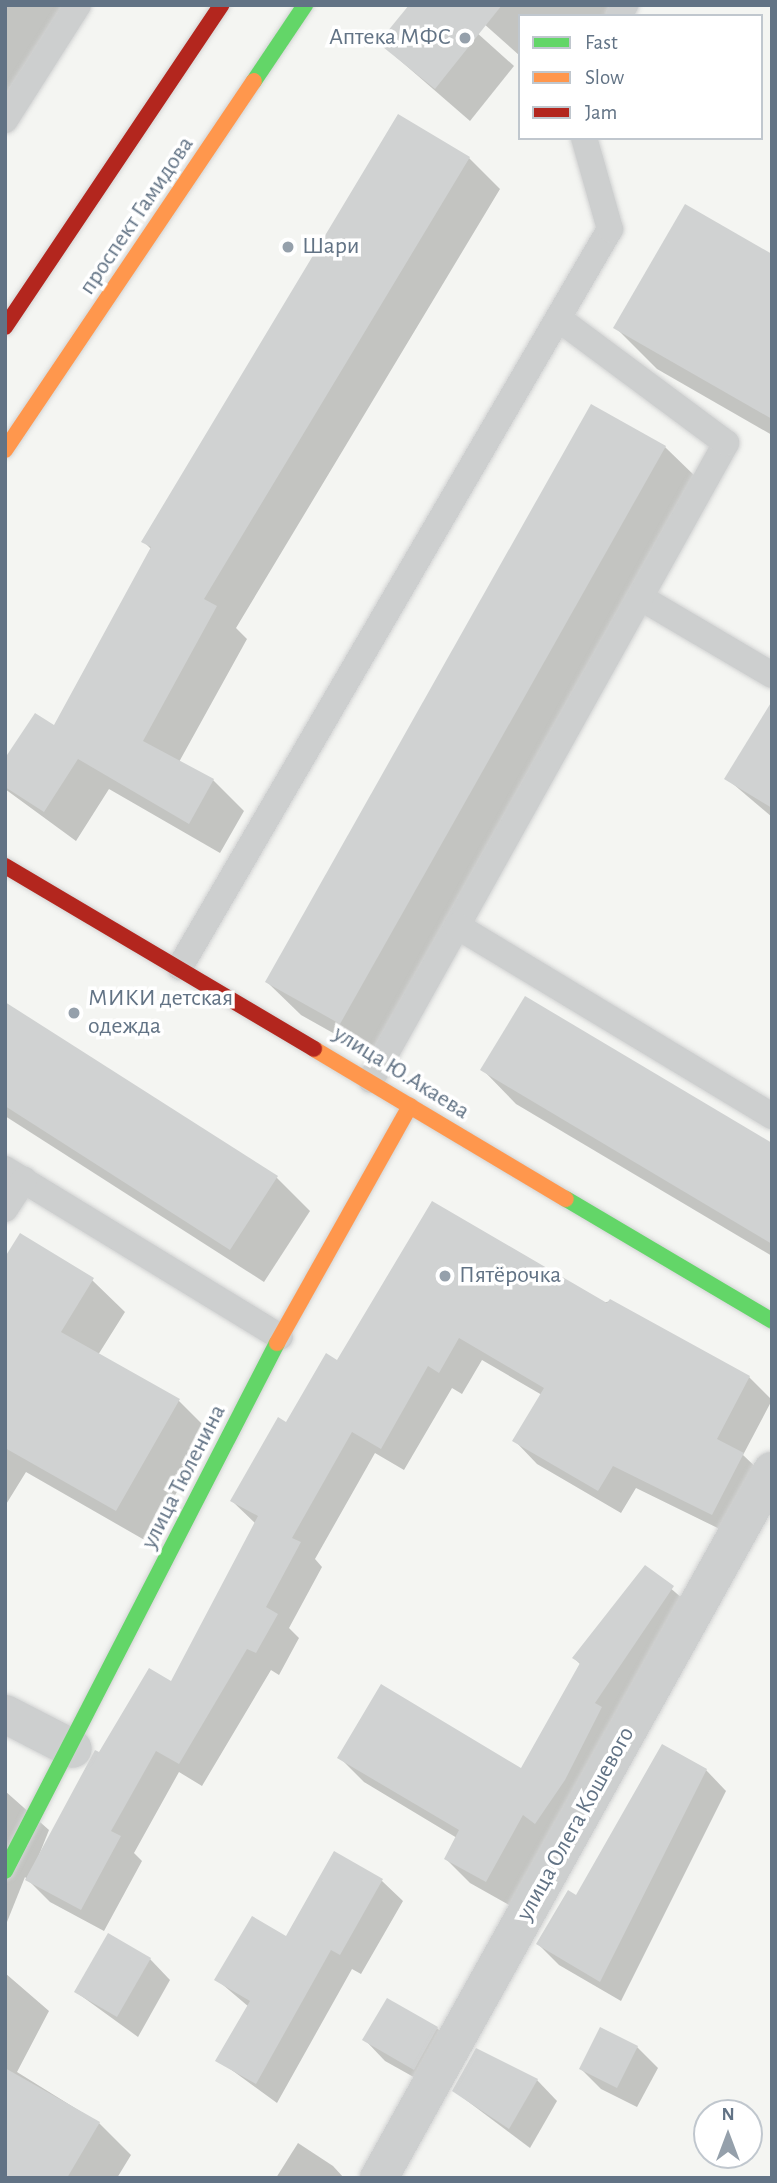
<!DOCTYPE html>
<html>
<head>
<meta charset="utf-8">
<style>
  body { margin:0 }
  #map { position:relative; width:777px; height:2183px; overflow:hidden; background:#f4f5f2; font-family:"Alegreya Sans",sans-serif }
  div>[style] { position:absolute }
  [style*='--x'] { left:calc(var(--x)*1px); top:calc(var(--y)*1px); width:calc(var(--w)*1px); rotate:calc(var(--a)*1deg) }
  .shadow>* { inset:0; background:#0003 }
  .building>* { inset:0; background:#d0d2d2 }
  .roads { filter:drop-shadow(0 0 2px #d2d3d3) drop-shadow(0 0 2px #d2d3d3) }
  .lane>* { height:26px; margin:-13px; padding:0 13px; transform-origin:13px; border-radius:13px; background:#cdcfcf }
  .street>* { height:38px; margin:-19px; padding:0 19px; transform-origin:19px; border-radius:19px; background:#cdcfcf }
  .fast>* { height:16px; margin:-8px; padding:0 8px; transform-origin:8px; border-radius:8px; background:#63d668 }
  .slow>* { height:16px; margin:-8px; padding:0 8px; transform-origin:8px; border-radius:8px; background:#ff974d }
  .jam>* { height:16px; margin:-8px; padding:0 8px; transform-origin:8px; border-radius:8px; background:#b3261e }
  .dots>* { width:19px; height:19px; translate:-50% -50%; box-sizing:border-box; border:4px solid #fff; border-radius:50% }
  span { translate:-50% -50%; white-space:nowrap; text-align:center; line-height:1.15; -webkit-text-stroke:7px #fff; paint-order:stroke }
  .poi-label { font-size:24px; color:#627385 }
  .right { translate:-100% -50%; text-align:right }
  .left { translate:0 -50%; text-align:left }
  .street-label { font-size:24px; color:#627385 }
  .frame { position:absolute; inset:0; border:7px solid #627385; pointer-events:none }
  .legend { position:absolute; left:518px; top:14px; width:245px; height:126px; box-sizing:border-box; background:#fff; border:2px solid #c0c7ce; margin:0; padding:9px 12px; list-style:none; font-size:21px; color:#627385 }
  .legend li { display:flex; align-items:center; gap:14px; height:35px }
  .legend b { width:35px; border:2px solid #c0c7ce }
  .north { position:absolute; left:693px; top:2099px; width:70px; height:70px; box-sizing:border-box; background:#fff; border:2px solid #c0c7ce; border-radius:50%; rotate:0deg; font-size:19px; font-weight:700; line-height:28px; text-align:center; color:#627385 }
  .north::after { content:''; display:block; margin:auto; width:24px; height:32px; background:#95a0ab; clip-path:polygon(50% 0,100% 100%,50% 72%,0 100%) }
</style>
</head>
<body>
<div id="map">
  <div class="shadow">
    <i style="clip-path:polygon(5px 5px,81px 5px,24px 104px,5px 93px)"></i>
    <i style="clip-path:polygon(446px 5px,514px 66px,470px 121px,380px 43px)"></i>
    <i style="clip-path:polygon(481px 5px,631px 5px,624px 16px,520px 16px,520px 56px,474px 15px)"></i>
    <i style="clip-path:polygon(469px 158px,500px 189px,236px 628px,247px 639px,179px 762px,213px 780px,244px 811px,220px 853px,109px 789px,76px 841px,5px 789px,5px 762px,54px 727px,151px 549px,143px 541px)"></i>
    <i style="clip-path:polygon(772px 256px,772px 435px,657px 369px,615px 327px)"></i>
    <i style="clip-path:polygon(665px 447px,699px 480px,374px 1056px,301px 1015px,267px 982px)"></i>
    <i style="clip-path:polygon(771px 704px,772px 817px,726px 778px)"></i>
    <i style="clip-path:polygon(5px 1004px,277px 1178px,310px 1211px,264px 1282px,5px 1116px)"></i>
    <i style="clip-path:polygon(483px 1070px,772px 1145px,772px 1256px,516px 1104px)"></i>
    <i style="clip-path:polygon(5px 1260px,92px 1280px,125px 1312px,98px 1355px,178px 1400px,211px 1433px,148px 1542px,26px 1472px,5px 1506px)"></i>
    <i style="clip-path:polygon(611px 1301px,749px 1377px,772px 1400px,743px 1455px,766px 1477px,736px 1537px,636px 1488px,621px 1513px,537px 1464px,515px 1441px,542px 1395px,482px 1360px,462px 1394px,452px 1388px,404px 1470px,375px 1453px,315px 1559px,322px 1567px,289px 1628px,299px 1638px,279px 1675px,271px 1670px,202px 1786px,179px 1772px,134px 1853px,142px 1861px,104px 1931px,50px 1902px,25px 1877px,5px 1927px,5px 1791px,49px 1830px,35px 1865px,100px 1754px,172px 1683px,256px 1524px,232px 1501px,338px 1362px)"></i>
    <i style="clip-path:polygon(646px 1567px,698px 1612px,511px 1906px,470px 1883px,446px 1859px,457px 1838px,364px 1782px,339px 1757px,522px 1770px,581px 1665px,574px 1658px)"></i>
    <i style="clip-path:polygon(706px 1770px,726px 1791px,621px 2001px,559px 1965px,538px 1944px,576px 1897px)"></i>
    <i style="clip-path:polygon(335px 1854px,382px 1881px,403px 1901px,361px 1974px,352px 1969px,277px 2103px,218px 2060px,249px 2007px,216px 1979px,287px 1939px)"></i>
    <i style="clip-path:polygon(150px 1959px,170px 1980px,138px 2037px,76px 1992px)"></i>
    <i style="clip-path:polygon(5px 1973px,49px 2011px,17px 2072px,99px 2123px,131px 2155px,117px 2178px,5px 2178px)"></i>
    <i style="clip-path:polygon(437px 2028px,458px 2049px,435px 2089px,385px 2061px,365px 2040px)"></i>
    <i style="clip-path:polygon(637px 2047px,658px 2068px,637px 2107px,601px 2089px,581px 2069px)"></i>
    <i style="clip-path:polygon(537px 2080px,557px 2101px,530px 2148px,454px 2091px)"></i>
    <i style="clip-path:polygon(298px 2143px,333px 2166px,344px 2178px,276px 2178px)"></i>
  </div>
  <div class="building">
    <i style="clip-path:polygon(409px 5px,502px 5px,435px 89px,378px 43px)"></i>
    <i style="clip-path:polygon(398px 114px,470px 157px,204px 599px,217px 606px,143px 741px,214px 779px,189px 824px,78px 759px,44px 812px,5px 787px,5px 758px,35px 713px,54px 725px,151px 547px,141px 542px)"></i>
    <i style="clip-path:polygon(685px 204px,772px 254px,772px 419px,613px 328px)"></i>
    <i style="clip-path:polygon(591px 404px,666px 446px,340px 1024px,265px 982px)"></i>
    <i style="clip-path:polygon(772px 701px,772px 808px,724px 779px)"></i>
    <i style="clip-path:polygon(525px 996px,772px 1143px,772px 1244px,480px 1070px)"></i>
    <i style="clip-path:polygon(5px 1002px,278px 1176px,230px 1250px,5px 1106px)"></i>
    <i style="clip-path:polygon(432px 1201px,607px 1303px,610px 1299px,750px 1376px,717px 1439px,744px 1453px,712px 1515px,613px 1466px,598px 1491px,512px 1441px,544px 1388px,459px 1338px,439px 1373px,428px 1366px,381px 1449px,352px 1432px,292px 1538px,301px 1542px,266px 1607px,278px 1614px,256px 1653px,247px 1649px,179px 1764px,156px 1751px,111px 1831px,121px 1836px,81px 1910px,25px 1880px,95px 1750px,99px 1752px,149px 1668px,171px 1681px,258px 1516px,230px 1501px,278px 1417px,286px 1422px,326px 1353px,337px 1360px)"></i>
    <i style="clip-path:polygon(20px 1233px,94px 1278px,61px 1332px,180px 1399px,116px 1511px,5px 1448px,5px 1257px)"></i>
    <i style="clip-path:polygon(645px 1565px,674px 1586px,595px 1703px,602px 1707px,565px 1780px,535px 1824px,523px 1815px,486px 1882px,444px 1859px,459px 1830px,337px 1758px,381px 1684px,521px 1768px,580px 1663px,572px 1658px)"></i>
    <i style="clip-path:polygon(662px 1744px,707px 1769px,600px 1982px,536px 1944px,568px 1890px,576px 1895px)"></i>
    <i style="clip-path:polygon(334px 1851px,383px 1879px,340px 1955px,331px 1950px,256px 2084px,215px 2061px,250px 2001px,214px 1980px,252px 1916px,286px 1936px)"></i>
    <i style="clip-path:polygon(108px 1933px,151px 1958px,117px 2017px,74px 1992px)"></i>
    <i style="clip-path:polygon(387px 1998px,438px 2027px,414px 2070px,362px 2040px)"></i>
    <i style="clip-path:polygon(600px 2027px,638px 2046px,617px 2088px,579px 2069px)"></i>
    <i style="clip-path:polygon(476px 2048px,538px 2079px,509px 2129px,452px 2091px)"></i>
    <i style="clip-path:polygon(5px 2068px,100px 2122px,67px 2178px,5px 2178px)"></i>
  </div>
  <div class="roads">
    <div class="lane">
      <i style="--x:619;--y:16;--w:13;--a:-61"></i>
      <i style="--x:5;--y:120;--w:136;--a:-57.6"></i>
      <i style="--x:643;--y:599;--w:150;--a:30.5"></i>
      <i style="--x:457;--y:926;--w:553;--a:-60.88"></i>
      <i style="--x:726;--y:443;--w:208;--a:-143.4"></i>
      <i style="--x:180;--y:967;--w:854;--a:-59.77"></i>
      <i style="--x:610;--y:229;--w:95;--a:-105.9"></i>
      <i style="--x:371;--y:1080;--w:176;--a:-60.8"></i>
      <i style="--x:457;--y:926;--w:368;--a:31.1"></i>
      <i style="--x:5;--y:1169;--w:322;--a:31.4"></i>
      <i style="--x:5;--y:1209;--w:35;--a:-57"></i>
    </div>
    <div class="street">
      <i style="--x:5;--y:1714;--w:76;--a:27.2"></i>
      <i style="--x:379;--y:2178;--w:809;--a:-60.93"></i>
    </div>
    <div class="fast">
      <i style="--x:254;--y:81;--w:92;--a:-56.1"></i>
      <i style="--x:566;--y:1199;--w:239;--a:30.6"></i>
      <i style="--x:5;--y:1871;--w:594;--a:-62.74"></i>
    </div>
    <div class="slow">
      <i style="--x:5;--y:450;--w:445;--a:-56"></i>
      <i style="--x:314;--y:1049;--w:293;--a:30.8"></i>
      <i style="--x:277;--y:1343;--w:272;--a:-60.7"></i>
    </div>
    <div class="jam">
      <i style="--x:5;--y:327;--w:388;--a:-56.1"></i>
      <i style="--x:5;--y:866;--w:359;--a:30.6"></i>
    </div>
  </div>
  <div class="dots">
    <i style="left:465px;top:38px;background:#95a0ab"></i>
    <i style="left:288px;top:247px;background:#95a0ab"></i>
    <i style="left:74px;top:1013px;background:#95a0ab"></i>
    <i style="left:445px;top:1276px;background:#95a0ab"></i>
  </div>
  <div class="poi-label">
    <span class="right" style="left:451px;top:38px">Аптека МФС</span>
    <span class="left" style="left:302px;top:247px">Шари</span>
    <span class="left" style="left:88px;top:1013px">МИКИ детская<br>одежда</span>
    <span class="left" style="left:459px;top:1276px">Пятёрочка</span>
  </div>
  <div class="street-label">
    <span style="left:137px;top:216px;rotate:-56deg">проспект Гамидова</span>
    <span style="left:401px;top:1073px;rotate:32deg">улица Ю.Акаева</span>
    <span style="left:184px;top:1477px;rotate:-63deg">улица Тюленина</span>
    <span style="left:576px;top:1824px;rotate:-61deg">улица Олега Кошевого</span>
  </div>
  <div class="frame"></div>
  <ul class="legend">
  <li><b style="height:9px;background:#63d668"></b>Fast</li>
  <li><b style="height:9px;background:#ff974d"></b>Slow</li>
  <li><b style="height:9px;background:#b3261e"></b>Jam</li>
  </ul>
  <div class="north">N</div>
</div>
</body>
</html>
